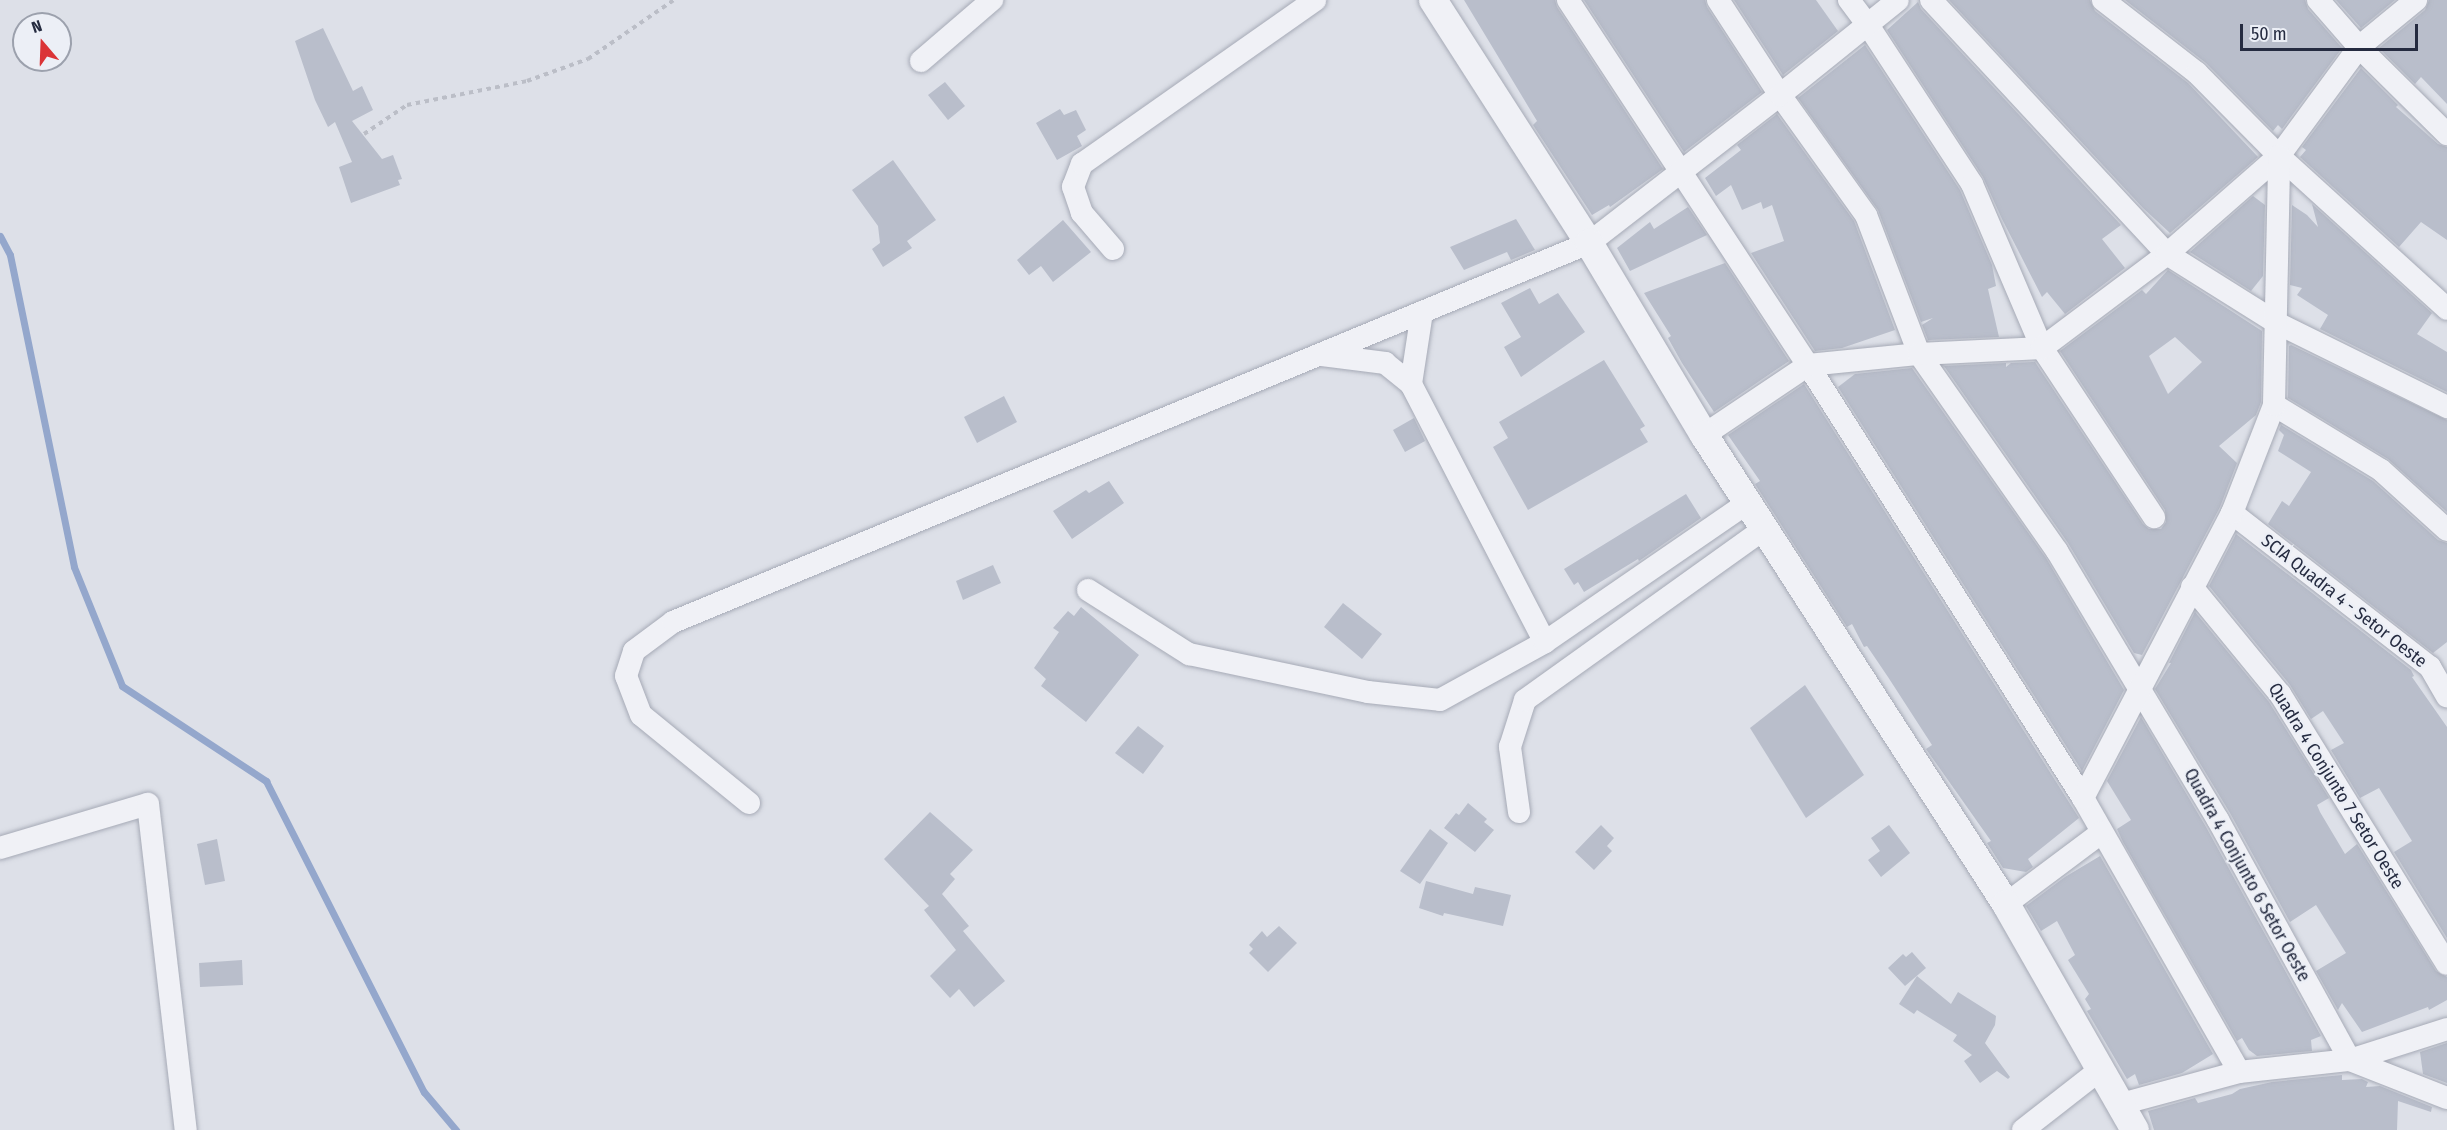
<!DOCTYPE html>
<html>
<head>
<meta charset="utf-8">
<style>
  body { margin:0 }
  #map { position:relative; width:2447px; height:1130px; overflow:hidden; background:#dde0e8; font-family:"Fira Sans Condensed",sans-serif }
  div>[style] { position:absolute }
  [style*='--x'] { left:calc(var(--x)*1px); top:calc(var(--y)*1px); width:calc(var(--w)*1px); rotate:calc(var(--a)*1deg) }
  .stream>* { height:7px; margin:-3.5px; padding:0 3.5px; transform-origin:3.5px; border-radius:3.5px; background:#94a7cc }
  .building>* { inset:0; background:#b9becb }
  .path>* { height:4px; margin-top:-2px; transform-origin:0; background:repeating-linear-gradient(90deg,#bbbec7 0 4.5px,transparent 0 9px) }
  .roads { filter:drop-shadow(0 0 2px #a6aab6) drop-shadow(0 0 2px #a6aab6) }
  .minor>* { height:22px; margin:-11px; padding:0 11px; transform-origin:11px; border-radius:11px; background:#f0f1f6 }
  .tertiary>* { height:28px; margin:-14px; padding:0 14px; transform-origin:14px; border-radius:14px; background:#f0f1f6 }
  span { translate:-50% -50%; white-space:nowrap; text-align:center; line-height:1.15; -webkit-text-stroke:4.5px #eceff6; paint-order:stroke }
  .street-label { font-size:18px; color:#252b40 }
  .north { position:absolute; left:12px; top:12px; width:60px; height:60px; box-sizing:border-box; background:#eceff6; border:2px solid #9ca1ad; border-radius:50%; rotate:341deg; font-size:16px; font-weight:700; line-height:24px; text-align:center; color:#252b40 }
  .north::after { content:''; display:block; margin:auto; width:21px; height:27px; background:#db3437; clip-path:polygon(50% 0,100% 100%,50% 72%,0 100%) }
  .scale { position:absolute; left:2240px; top:24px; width:178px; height:27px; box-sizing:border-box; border:3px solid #252b40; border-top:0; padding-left:8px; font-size:18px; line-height:21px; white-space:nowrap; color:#252b40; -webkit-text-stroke:4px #eceff6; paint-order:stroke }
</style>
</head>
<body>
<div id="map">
  <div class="stream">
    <i style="--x:0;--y:236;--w:21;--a:62"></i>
    <i style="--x:10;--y:255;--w:318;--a:78.4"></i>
    <i style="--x:74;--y:567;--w:128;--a:68"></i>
    <i style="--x:122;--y:686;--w:173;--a:33.4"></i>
    <i style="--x:266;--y:781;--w:349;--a:63.1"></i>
    <i style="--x:424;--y:1092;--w:50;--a:49.9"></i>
  </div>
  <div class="building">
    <i style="clip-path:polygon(1464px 0,1555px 0,1557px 7px,1663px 169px,1610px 207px,1609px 205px,1592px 215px,1533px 125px,1537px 121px)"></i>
    <i style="clip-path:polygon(1584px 0,1705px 0,1707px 7px,1762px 92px,1684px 152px)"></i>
    <i style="clip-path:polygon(1734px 0,1816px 0,1838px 31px,1783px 75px)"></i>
    <i style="clip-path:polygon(1949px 0,2090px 0,2095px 11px,2188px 83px,2258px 157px,2170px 233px,2143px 208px)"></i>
    <i style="clip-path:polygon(2125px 0,2305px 0,2308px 9px,2342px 48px,2282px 129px,2278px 125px,2273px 131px,2206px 63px)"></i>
    <i style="clip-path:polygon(2336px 0,2395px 0,2361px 28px)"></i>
    <i style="clip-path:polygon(2429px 0,2447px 0,2447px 104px,2421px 77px,2415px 84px,2379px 48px,2425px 10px)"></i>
    <i style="clip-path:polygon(1918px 2px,1921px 9px,2121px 225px,2102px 239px,2125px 268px,2065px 314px,2047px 292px,2042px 297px,2002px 219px,1983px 177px,1887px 30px)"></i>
    <i style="clip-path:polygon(323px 28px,353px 91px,362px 86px,373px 110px,352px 121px,382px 159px,393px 155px,402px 179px,398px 180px,400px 185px,351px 203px,339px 167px,352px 162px,335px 122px,328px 127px,315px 100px,295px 41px)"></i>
    <i style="clip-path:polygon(1865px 45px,1960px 190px,1992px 265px,1996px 286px,1988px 289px,1999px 337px,1928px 340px,1922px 325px,1933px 318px,1921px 322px,1878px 210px,1798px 98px)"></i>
    <i style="clip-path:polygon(2361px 68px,2398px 105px,2396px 107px,2438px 144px,2447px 147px,2447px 240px,2421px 222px,2399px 247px,2300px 157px,2306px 150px,2302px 147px)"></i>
    <i style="clip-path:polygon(945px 82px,965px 106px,948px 120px,928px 95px)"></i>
    <i style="clip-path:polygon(1060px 109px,1064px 115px,1076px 110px,1086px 130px,1077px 136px,1082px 146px,1057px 160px,1036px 123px)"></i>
    <i style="clip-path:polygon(1777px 114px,1854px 221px,1895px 330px,1842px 348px,1815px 351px,1751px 253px,1784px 241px,1772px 205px,1763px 209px,1761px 202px,1742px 210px,1731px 185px,1716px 196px,1705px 178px,1741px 150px,1737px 145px)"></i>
    <i style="clip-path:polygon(893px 160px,936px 220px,907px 241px,912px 248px,883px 267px,872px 249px,880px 243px,878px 226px,852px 190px)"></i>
    <i style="clip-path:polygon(2253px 196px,2265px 205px,2263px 276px,2251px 291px,2190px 252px)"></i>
    <i style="clip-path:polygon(2312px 204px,2432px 313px,2417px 334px,2447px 352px,2447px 392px,2320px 329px,2328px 315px,2297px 295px,2302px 288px,2290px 285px,2292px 205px,2307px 215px,2318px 227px)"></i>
    <i style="clip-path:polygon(1688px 207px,1707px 235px,1630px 271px,1617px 248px,1650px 222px,1654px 229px)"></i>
    <i style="clip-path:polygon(1516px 219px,1535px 250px,1511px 260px,1507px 252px,1464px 270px,1450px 247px)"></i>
    <i style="clip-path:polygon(1063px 220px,1091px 252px,1053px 282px,1041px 266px,1029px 275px,1017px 260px)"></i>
    <i style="clip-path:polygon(1725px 263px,1789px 361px,1714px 412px,1682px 363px,1668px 338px,1671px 336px,1644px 293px)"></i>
    <i style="clip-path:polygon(evenodd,2168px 270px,2262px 331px,2261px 402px,2256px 415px,2219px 446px,2237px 463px,2220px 507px,2142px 655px,2134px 653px,2068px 543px,1944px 366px,2006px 363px,2006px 367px,2011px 363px,2035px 362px,2143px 524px,2149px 529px,2161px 529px,2166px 522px,2165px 510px,2060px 351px,2142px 290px,2146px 294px,2168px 270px,2175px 337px,2202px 362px,2168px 394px,2149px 356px,2175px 337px)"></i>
    <i style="clip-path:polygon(1530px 288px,1539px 304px,1558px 293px,1585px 332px,1521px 377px,1504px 347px,1521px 337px,1501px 303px)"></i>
    <i style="clip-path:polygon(2291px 345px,2447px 420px,2447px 512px,2388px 459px,2288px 398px,2289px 346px)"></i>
    <i style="clip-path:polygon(1604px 360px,1645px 426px,1640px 429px,1648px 442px,1528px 510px,1493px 447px,1508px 438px,1499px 422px)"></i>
    <i style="clip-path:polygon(1912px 368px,2046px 558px,2124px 690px,2082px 771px,1838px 387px,1855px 374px)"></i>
    <i style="clip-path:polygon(1804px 384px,2079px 818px,2028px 859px,2033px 867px,2026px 872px,2003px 868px,1987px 843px,1991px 841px,1926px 749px,1932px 745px,1888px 677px,1867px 646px,1864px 647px,1852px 624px,1847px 627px,1755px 484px,1760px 481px,1728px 435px)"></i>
    <i style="clip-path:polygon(1004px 396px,1017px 422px,977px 443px,964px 417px)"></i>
    <i style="clip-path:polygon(1414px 418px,1425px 441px,1405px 452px,1393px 430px)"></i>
    <i style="clip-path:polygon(2281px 425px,2373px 481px,2438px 540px,2447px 543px,2447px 642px,2433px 653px,2268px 524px,2282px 501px,2289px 506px,2311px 472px,2278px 451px,2284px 435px,2279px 430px)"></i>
    <i style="clip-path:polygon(1109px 481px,1124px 503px,1072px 539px,1053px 511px,1086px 490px,1089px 493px)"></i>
    <i style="clip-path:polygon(1686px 494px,1701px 518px,1639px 561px,1638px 559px,1584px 592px,1578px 582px,1574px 585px,1564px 569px)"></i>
    <i style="clip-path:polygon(2236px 534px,2411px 670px,2414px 676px,2412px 677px,2447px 727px,2447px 938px,2394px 852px,2412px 841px,2379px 788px,2360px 798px,2331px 750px,2344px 743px,2323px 711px,2311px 719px,2290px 685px,2209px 586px)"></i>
    <i style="clip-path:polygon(993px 565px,1001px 583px,963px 600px,956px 581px)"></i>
    <i style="clip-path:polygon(1343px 603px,1382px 634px,1362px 659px,1324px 627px)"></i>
    <i style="clip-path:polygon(1081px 607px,1139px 655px,1086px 722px,1041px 686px,1046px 679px,1034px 668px,1059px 632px,1053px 628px,1068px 611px,1074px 616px)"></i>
    <i style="clip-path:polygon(2195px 612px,2269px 702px,2329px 798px,2317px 805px,2320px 812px,2345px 854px,2357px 844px,2436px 971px,2447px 977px,2447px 1000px,2429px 1010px,2428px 1007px,2362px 1032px,2342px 1003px,2338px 1010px,2316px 971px,2346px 953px,2316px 905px,2290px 922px,2230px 813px,2155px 689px,2171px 663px,2169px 663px)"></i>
    <i style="clip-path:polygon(1805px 685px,1864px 775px,1806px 818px,1750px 728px)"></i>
    <i style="clip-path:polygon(2141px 717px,2206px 827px,2321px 1036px,2311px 1040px,2312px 1051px,2257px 1056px,2249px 1050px,2242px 1038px,2237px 1041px,2123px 842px,2117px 829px,2131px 820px,2107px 781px)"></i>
    <i style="clip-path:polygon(1138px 726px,1164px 746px,1143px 774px,1115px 753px)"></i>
    <i style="clip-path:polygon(1468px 803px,1487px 819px,1484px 822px,1494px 830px,1475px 852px,1444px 828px,1456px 813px,1459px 815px)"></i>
    <i style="clip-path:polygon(930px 812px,973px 850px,950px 874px,955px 879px,942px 894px,969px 926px,963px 931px,1005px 981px,974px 1007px,959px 989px,950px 998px,930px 976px,956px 950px,924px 910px,929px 906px,884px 859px)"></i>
    <i style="clip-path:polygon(1601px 825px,1614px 838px,1607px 846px,1612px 851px,1594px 870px,1575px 852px)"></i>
    <i style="clip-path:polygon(1889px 825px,1910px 853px,1881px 877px,1868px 860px,1880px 851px,1871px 838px)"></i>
    <i style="clip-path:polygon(1430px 829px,1448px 843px,1420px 884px,1400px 871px)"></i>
    <i style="clip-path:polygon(217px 839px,225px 881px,205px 885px,197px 844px)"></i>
    <i style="clip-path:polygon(2100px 856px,2213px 1054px,2182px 1073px,2139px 1085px,2135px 1074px,2127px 1079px,2087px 1011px,2091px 1009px,2085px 999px,2089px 994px,2068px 960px,2075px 955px,2057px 921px,2041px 931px,2026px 906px,2065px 877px)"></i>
    <i style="clip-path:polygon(1426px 881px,1473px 894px,1475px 887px,1511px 895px,1503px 926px,1444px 913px,1443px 916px,1419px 908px)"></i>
    <i style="clip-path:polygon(1279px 926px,1297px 943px,1268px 972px,1249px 953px,1253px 949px,1249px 945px,1262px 931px,1267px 937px)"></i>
    <i style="clip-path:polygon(1912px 952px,1926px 968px,1905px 986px,1888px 968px,1903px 954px,1906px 957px)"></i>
    <i style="clip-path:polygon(242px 960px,243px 985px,200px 987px,199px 963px)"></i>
    <i style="clip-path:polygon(1917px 976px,1951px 1004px,1958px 992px,1996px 1016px,1995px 1025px,1985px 1043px,2010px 1077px,2008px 1079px,1997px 1071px,1980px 1083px,1964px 1061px,1972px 1055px,1953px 1041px,1957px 1035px,1917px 1010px,1914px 1014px,1899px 1004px)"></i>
    <i style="clip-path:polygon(2447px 1043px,2447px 1083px,2423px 1074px,2420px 1052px)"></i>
    <i style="clip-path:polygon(2342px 1075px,2342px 1080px,2362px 1079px,2368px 1082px,2366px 1087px,2380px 1086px,2432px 1107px,2431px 1112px,2398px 1101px,2397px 1130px,2154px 1130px,2148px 1111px,2195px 1098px,2198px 1103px,2232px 1094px,2240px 1089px,2272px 1082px)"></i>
  </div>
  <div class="path">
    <i style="--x:364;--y:134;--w:52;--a:-34"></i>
    <i style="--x:407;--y:105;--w:122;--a:-11.3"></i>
    <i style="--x:527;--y:81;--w:65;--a:-19.8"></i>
    <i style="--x:588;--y:59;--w:104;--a:-34.5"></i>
  </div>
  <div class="roads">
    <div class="minor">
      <i style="--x:1568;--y:0;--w:437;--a:56.7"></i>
      <i style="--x:1808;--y:365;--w:513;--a:57.58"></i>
      <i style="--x:2083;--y:798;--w:315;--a:60.3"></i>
      <i style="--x:1718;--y:0;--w:113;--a:56.9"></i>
      <i style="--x:1780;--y:95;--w:148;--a:54.4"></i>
      <i style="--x:1866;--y:215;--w:149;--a:69.1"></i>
      <i style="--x:1919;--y:354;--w:241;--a:55"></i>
      <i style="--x:2057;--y:551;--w:313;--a:59.1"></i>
      <i style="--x:2218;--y:820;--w:274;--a:61.2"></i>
      <i style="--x:2350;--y:1060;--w:104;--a:21.4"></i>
      <i style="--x:1849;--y:0;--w:31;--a:53"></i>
      <i style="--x:1868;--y:25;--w:190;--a:56.8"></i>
      <i style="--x:1972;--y:184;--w:178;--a:66.9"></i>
      <i style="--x:2042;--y:348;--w:203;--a:56.5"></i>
      <i style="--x:1931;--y:0;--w:347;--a:47.1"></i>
      <i style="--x:2167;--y:254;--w:130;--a:32.1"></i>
      <i style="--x:2277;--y:323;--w:190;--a:26.3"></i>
      <i style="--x:2103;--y:0;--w:119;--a:37.8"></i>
      <i style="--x:2197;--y:73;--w:117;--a:45.3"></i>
      <i style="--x:2279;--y:156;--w:227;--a:42.3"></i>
      <i style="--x:2318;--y:0;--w:62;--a:48.9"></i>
      <i style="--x:2359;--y:47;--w:124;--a:44.7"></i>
      <i style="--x:921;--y:61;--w:94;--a:-40.7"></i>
      <i style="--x:1113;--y:249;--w:48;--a:-130.7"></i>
      <i style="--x:1082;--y:213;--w:28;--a:-109"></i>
      <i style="--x:1073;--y:187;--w:25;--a:-69"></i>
      <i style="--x:1082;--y:164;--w:285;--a:-35.1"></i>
      <i style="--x:1422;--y:312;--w:73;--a:98.7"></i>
      <i style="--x:1411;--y:384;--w:291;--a:62.6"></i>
      <i style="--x:1322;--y:355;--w:64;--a:7.2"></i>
      <i style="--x:1385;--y:363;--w:33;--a:39"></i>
      <i style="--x:2274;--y:405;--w:125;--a:31.3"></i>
      <i style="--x:2381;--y:470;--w:89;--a:42.3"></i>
      <i style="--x:1704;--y:435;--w:125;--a:-33.9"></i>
      <i style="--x:1808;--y:365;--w:112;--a:-5.7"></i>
      <i style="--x:1919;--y:354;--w:123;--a:-2.8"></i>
      <i style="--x:2042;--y:348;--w:156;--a:-36.9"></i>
      <i style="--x:2167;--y:254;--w:149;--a:-41.2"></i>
      <i style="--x:2279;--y:156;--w:135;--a:-53.7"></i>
      <i style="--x:2359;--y:47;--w:74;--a:-39.5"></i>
      <i style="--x:2232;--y:513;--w:251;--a:37.9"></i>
      <i style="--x:2430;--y:667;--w:34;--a:60"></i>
      <i style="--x:2192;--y:587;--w:139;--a:50.6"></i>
      <i style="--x:2280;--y:694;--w:317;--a:58.3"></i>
      <i style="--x:1088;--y:590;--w:120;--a:32.4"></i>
      <i style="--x:1189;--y:654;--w:183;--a:12"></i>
      <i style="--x:1368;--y:692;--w:72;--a:6.3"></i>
      <i style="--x:1440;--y:700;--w:120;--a:-28.9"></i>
      <i style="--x:1545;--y:642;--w:245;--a:-34.5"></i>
      <i style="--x:2083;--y:798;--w:322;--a:-62.4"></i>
      <i style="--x:2232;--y:513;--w:116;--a:-68.7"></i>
      <i style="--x:2274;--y:405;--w:249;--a:-88.8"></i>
      <i style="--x:749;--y:803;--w:139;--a:-140.8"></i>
      <i style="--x:641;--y:715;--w:42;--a:-111"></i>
      <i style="--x:626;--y:676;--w:26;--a:-72"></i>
      <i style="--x:634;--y:651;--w:49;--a:-36.6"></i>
      <i style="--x:673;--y:622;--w:991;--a:-22.48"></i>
      <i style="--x:1589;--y:243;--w:242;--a:-37.8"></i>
      <i style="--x:1780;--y:95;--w:151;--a:-38.8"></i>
      <i style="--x:1519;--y:812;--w:66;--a:-97.9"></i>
      <i style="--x:1510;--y:747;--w:49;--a:-72.3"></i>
      <i style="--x:1525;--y:700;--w:294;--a:-35.6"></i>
      <i style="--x:0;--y:848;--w:154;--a:-16.6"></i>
      <i style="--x:148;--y:804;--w:328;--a:83.4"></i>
      <i style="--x:2006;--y:904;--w:119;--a:-36.8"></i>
      <i style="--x:2121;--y:1104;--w:122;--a:-15.2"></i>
      <i style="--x:2239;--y:1072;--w:112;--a:-6.2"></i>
      <i style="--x:2350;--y:1060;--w:102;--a:-17.7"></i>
      <i style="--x:2023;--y:1130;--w:99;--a:-38"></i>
    </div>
    <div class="tertiary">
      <i style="--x:1433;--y:0;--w:289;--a:57.3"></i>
      <i style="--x:1589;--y:243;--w:224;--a:59.1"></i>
      <i style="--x:1704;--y:435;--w:558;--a:57.22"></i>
      <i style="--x:2006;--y:904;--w:260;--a:60.3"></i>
    </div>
  </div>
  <div class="street-label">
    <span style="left:2344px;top:601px;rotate:38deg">SCIA Quadra 4 - Setor Oeste</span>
    <span style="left:2336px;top:786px;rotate:58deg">Quadra 4 Conjunto 7 Setor Oeste</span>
    <span style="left:2247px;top:875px;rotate:61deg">Quadra 4 Conjunto 6 Setor Oeste</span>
  </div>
  <div class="north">N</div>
  <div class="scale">50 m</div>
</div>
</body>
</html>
